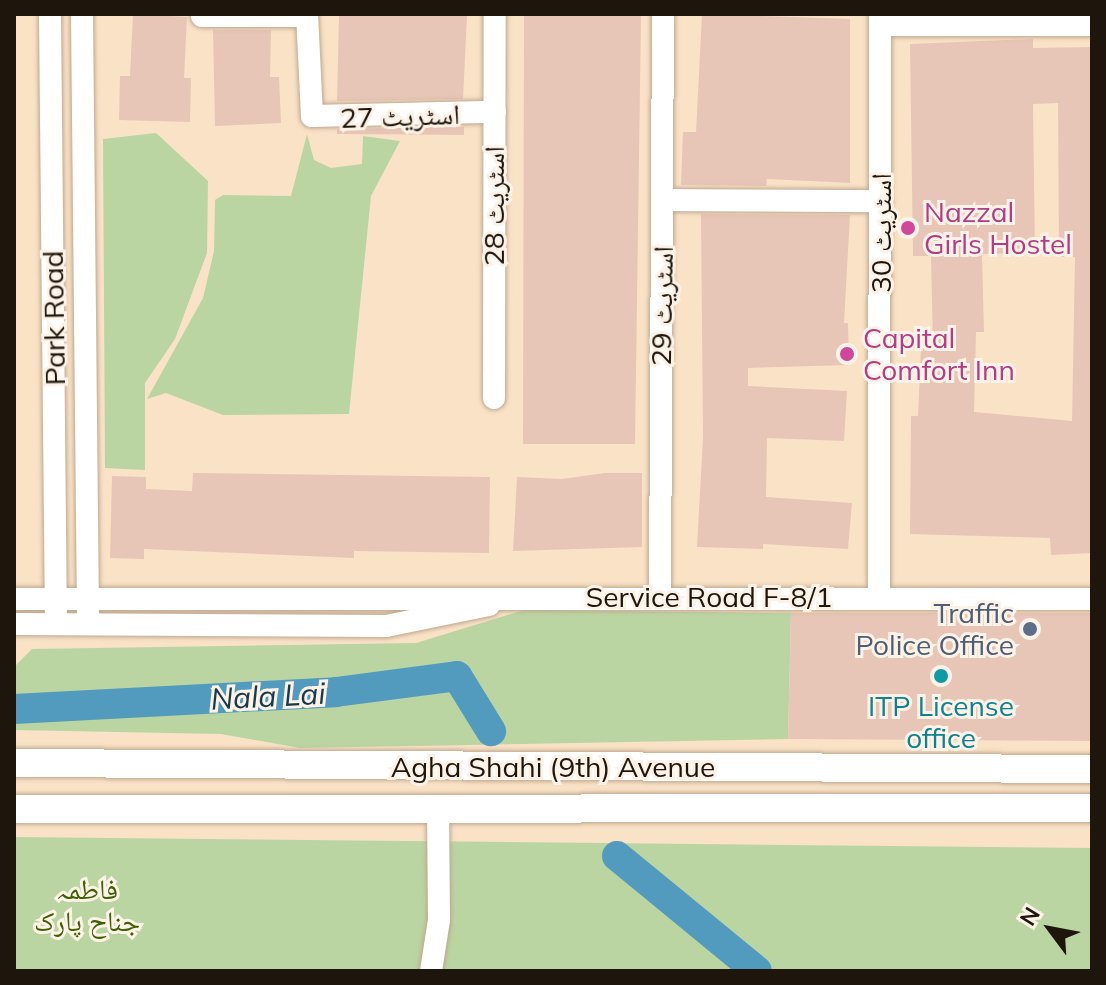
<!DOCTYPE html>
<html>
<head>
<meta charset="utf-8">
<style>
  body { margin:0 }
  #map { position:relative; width:1106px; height:985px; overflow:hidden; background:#fae2c7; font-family:Mulish,"Noto Naskh Arabic",sans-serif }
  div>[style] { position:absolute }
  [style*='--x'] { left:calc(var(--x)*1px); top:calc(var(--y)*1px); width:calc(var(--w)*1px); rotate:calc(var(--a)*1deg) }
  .green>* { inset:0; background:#bad5a2 }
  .river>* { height:30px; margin:-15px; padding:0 15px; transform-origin:15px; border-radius:15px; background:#529bbe }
  .building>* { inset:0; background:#e8c6b7 }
  .roads { filter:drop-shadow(0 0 2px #bfa88f) drop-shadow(0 0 2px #bfa88f) }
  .minor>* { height:22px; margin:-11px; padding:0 11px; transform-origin:11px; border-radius:11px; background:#fff }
  .major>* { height:28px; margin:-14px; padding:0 14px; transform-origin:14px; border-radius:14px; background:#fff }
  .dots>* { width:22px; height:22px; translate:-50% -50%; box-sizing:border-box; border:4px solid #fcf2e7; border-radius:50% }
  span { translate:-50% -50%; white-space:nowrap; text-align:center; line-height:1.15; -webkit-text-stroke:6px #fcf2e7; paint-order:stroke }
  .street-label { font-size:28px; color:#1e150c }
  .hotel-label { font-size:28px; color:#b23c85 }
  .left { translate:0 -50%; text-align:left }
  .service-label { font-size:28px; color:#4e5e75 }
  .right { translate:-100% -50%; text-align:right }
  .culture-label { font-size:28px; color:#0d838f }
  .park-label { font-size:28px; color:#3e6103 }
  .water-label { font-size:30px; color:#183a4a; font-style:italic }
  .frame { position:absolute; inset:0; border:16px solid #1e150c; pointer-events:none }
  .north { position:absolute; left:1010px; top:889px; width:80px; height:80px; -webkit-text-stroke:6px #fcf2e7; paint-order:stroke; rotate:302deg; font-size:22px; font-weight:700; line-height:32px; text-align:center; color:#1e150c }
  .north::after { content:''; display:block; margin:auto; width:28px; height:36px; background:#1e150c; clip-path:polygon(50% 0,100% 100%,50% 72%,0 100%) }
</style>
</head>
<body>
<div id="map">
  <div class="green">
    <i style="clip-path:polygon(156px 133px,208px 181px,207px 253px,175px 339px,145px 383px,145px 470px,105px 468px,103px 139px)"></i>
    <i style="clip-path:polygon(307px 134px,314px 160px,331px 168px,362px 164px,363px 136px,400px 141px,371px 196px,349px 414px,223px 415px,166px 393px,147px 399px,203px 298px,214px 251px,215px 200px,223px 195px,291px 196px)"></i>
    <i style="clip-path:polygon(524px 610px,791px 613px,788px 739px,300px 748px,221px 734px,14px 730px,14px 667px,32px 649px,416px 643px)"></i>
    <i style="clip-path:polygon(14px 837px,1092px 848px,1092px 971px,14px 971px)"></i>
  </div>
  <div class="river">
    <i style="--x:14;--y:709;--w:322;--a:-3"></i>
    <i style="--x:336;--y:692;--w:122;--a:-7.5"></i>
    <i style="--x:457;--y:676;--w:65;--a:58.3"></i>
    <i style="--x:617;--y:856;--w:181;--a:39.4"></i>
  </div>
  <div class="building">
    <i style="clip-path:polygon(133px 14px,187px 17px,184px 78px,191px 78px,190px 122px,119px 120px,120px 76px,130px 76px)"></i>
    <i style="clip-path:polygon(524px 14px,641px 15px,635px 444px,523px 444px)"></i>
    <i style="clip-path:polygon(702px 14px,850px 19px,850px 183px,767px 179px,766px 186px,681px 185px,683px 132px,696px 132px)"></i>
    <i style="clip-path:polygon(339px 15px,467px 16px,463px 99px,337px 101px)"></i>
    <i style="clip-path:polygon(213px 30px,271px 30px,270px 77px,279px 77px,281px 123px,215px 126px)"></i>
    <i style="clip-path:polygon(evenodd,1033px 39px,1033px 48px,1092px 47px,1092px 553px,1051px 555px,1050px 538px,910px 534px,911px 416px,918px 416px,921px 348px,933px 348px,931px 256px,913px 256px,910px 44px,1033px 39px,1058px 103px,1059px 257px,1075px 257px,1072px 421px,974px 412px,976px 332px,984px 332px,982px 254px,1035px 253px,1033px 104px,1058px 103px)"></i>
    <i style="clip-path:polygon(464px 127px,464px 135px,337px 134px,337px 129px)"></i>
    <i style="clip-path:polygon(701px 214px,850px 215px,844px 323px,848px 323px,849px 365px,748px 368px,748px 386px,847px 391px,844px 441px,767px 438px,766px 497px,852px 503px,848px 549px,763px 544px,763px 549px,697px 547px,703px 438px)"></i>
    <i style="clip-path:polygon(193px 473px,490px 477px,489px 553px,354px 551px,354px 558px,144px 549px,144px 559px,110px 558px,112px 476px,146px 477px,146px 489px,192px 491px)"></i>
    <i style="clip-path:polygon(605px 473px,642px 473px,642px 547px,513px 551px,517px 477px,562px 479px)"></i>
    <i style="clip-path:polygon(791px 613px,1092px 613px,1092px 741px,788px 739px)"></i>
  </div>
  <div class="roads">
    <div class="minor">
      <i style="--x:50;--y:14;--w:609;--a:89.44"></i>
      <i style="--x:82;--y:14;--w:608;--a:89.43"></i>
      <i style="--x:307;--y:14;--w:102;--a:87.2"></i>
      <i style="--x:312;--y:116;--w:183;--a:-1.3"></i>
      <i style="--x:202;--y:16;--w:105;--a:0"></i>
      <i style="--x:880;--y:25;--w:212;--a:0"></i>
      <i style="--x:663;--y:200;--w:218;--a:0.3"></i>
      <i style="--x:494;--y:398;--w:384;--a:-89.9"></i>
      <i style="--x:879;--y:597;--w:583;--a:-89.9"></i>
      <i style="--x:660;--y:598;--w:584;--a:-89.71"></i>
      <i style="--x:14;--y:599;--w:1078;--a:0"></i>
      <i style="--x:14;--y:624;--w:372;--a:0.3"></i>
      <i style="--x:386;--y:626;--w:105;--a:-11.5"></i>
      <i style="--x:431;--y:971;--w:52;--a:-81.1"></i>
      <i style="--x:439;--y:920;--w:110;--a:-90.5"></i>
    </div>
    <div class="major">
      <i style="--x:14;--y:763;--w:1078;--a:0.32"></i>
      <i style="--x:14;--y:809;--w:1078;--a:-0.05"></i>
    </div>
  </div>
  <div class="dots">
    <i style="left:908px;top:228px;background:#d1479c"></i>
    <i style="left:847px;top:354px;background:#d1479c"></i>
    <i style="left:1030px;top:629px;background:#5c6f8a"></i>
    <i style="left:941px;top:676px;background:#0f9aa8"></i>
  </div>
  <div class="street-label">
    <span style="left:400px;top:116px;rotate:-2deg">اسٹریٹ 27</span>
    <span style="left:494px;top:206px;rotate:-90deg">اسٹریٹ 28</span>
    <span style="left:881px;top:233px;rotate:-90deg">اسٹریٹ 30</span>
    <span style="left:662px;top:306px;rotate:-89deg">اسٹریٹ 29</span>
    <span style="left:54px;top:318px;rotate:-91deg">Park Road</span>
    <span style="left:709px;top:597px">Service Road F-8/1</span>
    <span style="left:553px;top:767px">Agha Shahi (9th) Avenue</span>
  </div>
  <div class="hotel-label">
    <span class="left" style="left:924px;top:228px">Nazzal<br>Girls Hostel</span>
    <span class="left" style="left:863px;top:354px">Capital<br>Comfort Inn</span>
  </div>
  <div class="service-label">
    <span class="right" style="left:1014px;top:629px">Traffic<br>Police Office</span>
  </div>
  <div class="culture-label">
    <span style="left:941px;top:722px">ITP License<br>office</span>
  </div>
  <div class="park-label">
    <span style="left:87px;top:905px">فاطمہ<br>جناح پارک</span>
  </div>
  <div class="water-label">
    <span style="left:268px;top:696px;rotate:-3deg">Nala Lai</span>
  </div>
  <div class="frame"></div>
  <div class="north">N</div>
</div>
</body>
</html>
